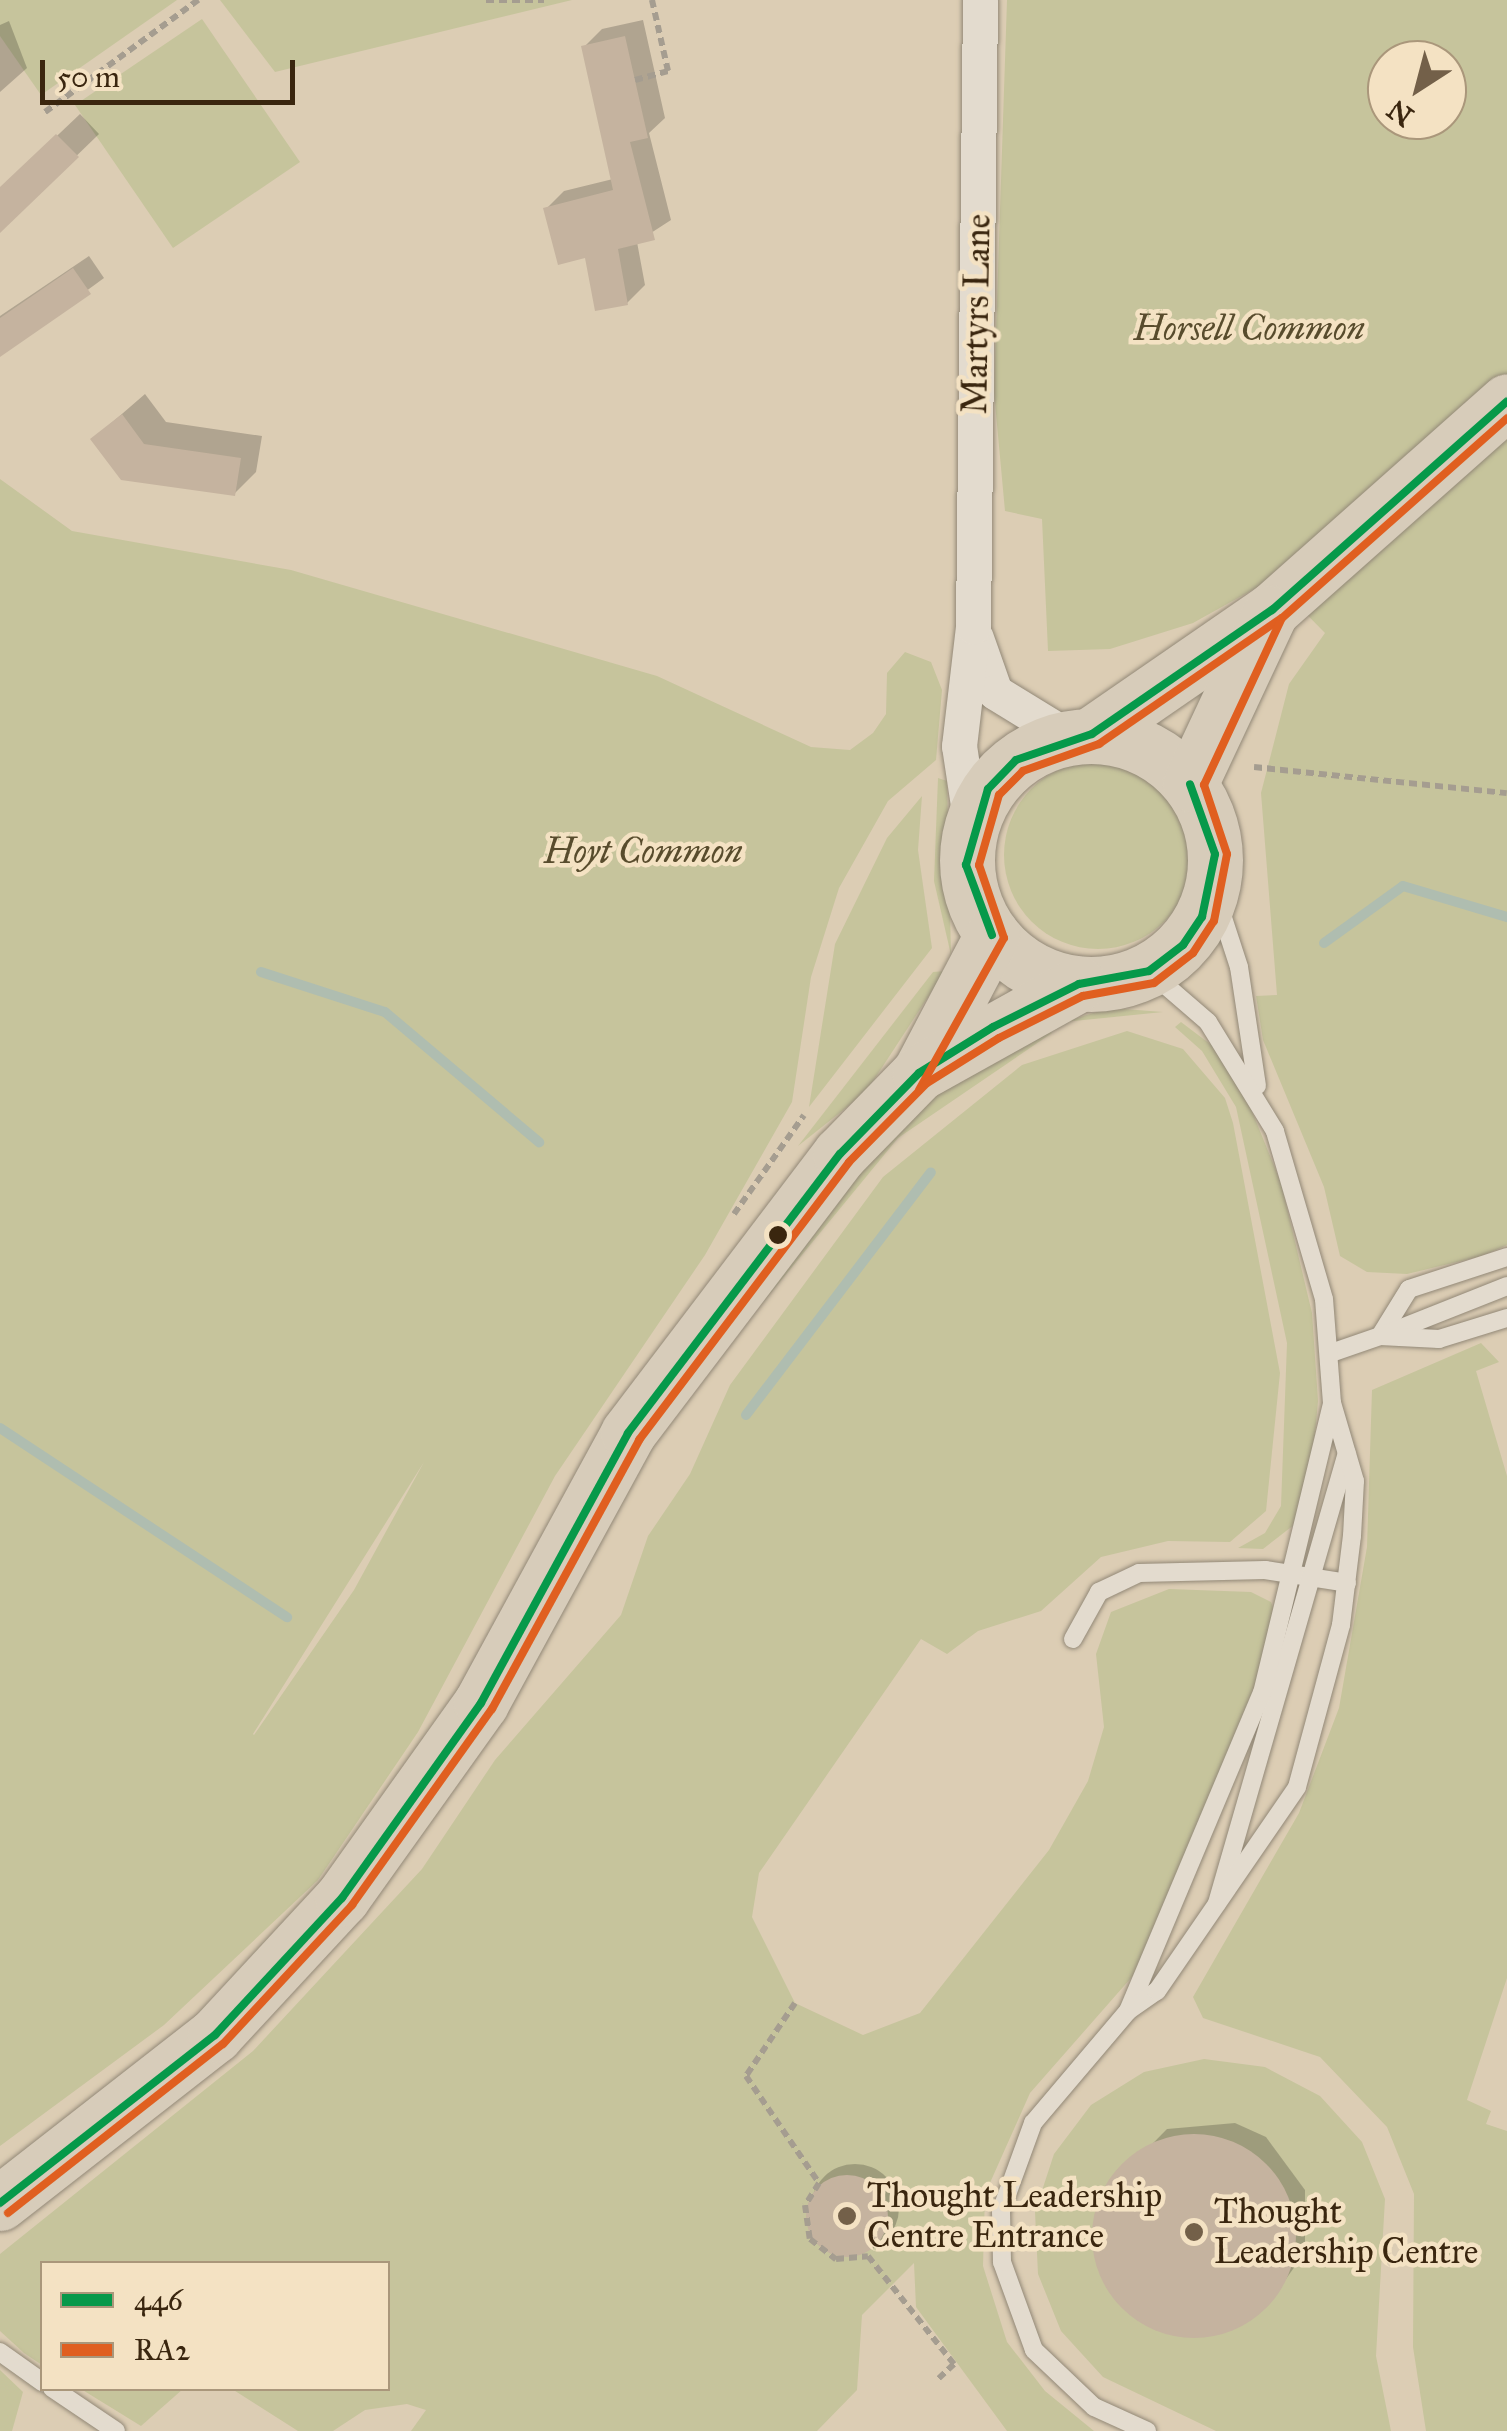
<!DOCTYPE html>
<html>
<head>
<meta charset="utf-8">
<style>
  body { margin:0 }
  #map { position:relative; width:1507px; height:2431px; overflow:hidden; background:#dccdb4; font-family:"IM FELL Great Primer",serif }
  div>[style] { position:absolute }
  [style*='--x'] { left:calc(var(--x)*1px); top:calc(var(--y)*1px); width:calc(var(--w)*1px); rotate:calc(var(--a)*1deg) }
  .green>* { inset:0; background:#c6c49c }
  .round { border-radius:50% }
  .shadow>* { inset:0; background:#0003 }
  .stream>* { height:10px; margin:-5px; padding:0 5px; transform-origin:5px; border-radius:5px; background:#afbdb0 }
  .building>* { inset:0; background:#c5b39f }
  .path>* { height:6px; margin-top:-3px; transform-origin:0; background:repeating-linear-gradient(90deg,#a59d90 0 8px,transparent 0 13px) }
  .roads { filter:drop-shadow(0 0 2px #928877) drop-shadow(0 0 2px #928877) }
  .lane>* { height:18px; margin:-9px; padding:0 9px; transform-origin:9px; border-radius:9px; background:#e3dbce }
  .street>* { height:35px; margin:-17.5px; padding:0 17.5px; transform-origin:17.5px; border-radius:17.5px; background:#e3dbce }
  .primary>* { height:55px; margin:-27.5px; padding:0 27.5px; transform-origin:27.5px; border-radius:27.5px; background:#d7ccba }
  .primary>.ring { margin:-27.5px; padding:0; box-sizing:content-box; background:none; border:55px solid #d7ccba; border-radius:50% }
  .bus-1>* { height:8px; margin:-4px; padding:0 4px; transform-origin:4px; border-radius:4px; background:#06994a }
  .bus-2>* { height:8px; margin:-4px; padding:0 4px; transform-origin:4px; border-radius:4px; background:#e05f20 }
  .dots>* { width:28px; height:28px; translate:-50% -50%; box-sizing:border-box; border:5px solid #f4e2c3; border-radius:50% }
  span { translate:-50% -50%; white-space:nowrap; text-align:center; line-height:1.15; -webkit-text-stroke:9px #f4e2c3; paint-order:stroke }
  .street-label { font-size:35px; color:#3a260f }
  .park-label { font-size:35px; color:#584c2d; font-style:italic }
  .poi-label { font-size:35px; color:#3a260f }
  .left { translate:0 -50%; text-align:left }
  .legend { position:absolute; left:40px; top:2261px; width:350px; height:130px; box-sizing:border-box; background:#f4e2c3; border:2px solid #aa977b; margin:0; padding:12px 18px; list-style:none; font-size:30px; color:#3a260f }
  .legend li { display:flex; align-items:center; gap:20px; height:50px }
  .legend b { width:50px; border:2px solid #aa977b }
  .north { position:absolute; left:1367px; top:40px; width:100px; height:100px; box-sizing:border-box; background:#f4e2c3; border:2px solid #aa977b; border-radius:50%; rotate:216deg; font-size:28px; font-weight:700; line-height:40px; text-align:center; color:#3a260f }
  .north::after { content:''; display:block; margin:auto; width:35px; height:45px; background:#736049; clip-path:polygon(50% 0,100% 100%,50% 72%,0 100%) }
  .scale { position:absolute; left:40px; top:60px; width:255px; height:45px; box-sizing:border-box; border:5px solid #3a260f; border-top:0; padding-left:12px; font-size:30px; line-height:35px; white-space:nowrap; color:#3a260f; -webkit-text-stroke:8px #f4e2c3; paint-order:stroke }
</style>
</head>
<body>
<div id="map">
  <div class="green">
    <i style="clip-path:polygon(0 0,177px 0,41px 95px,0 36px)"></i>
    <i style="clip-path:polygon(220px 0,572px 0,275px 72px)"></i>
    <i style="clip-path:polygon(evenodd,1007px 0,1507px 0,1507px 1245px,1482px 1256px,1407px 1274px,1367px 1272px,1340px 1256px,1324px 1187px,1263px 1040px,1256px 996px,1277px 995px,1261px 793px,1289px 684px,1325px 633px,1272px 579px,1193px 623px,1110px 649px,1048px 651px,1042px 519px,1005px 511px,994px 392px,1007px 0,1387px 60px,1447px 60px,1447px 120px,1387px 120px,1387px 60px)"></i>
    <i style="clip-path:polygon(202px 19px,300px 162px,173px 248px,75px 105px)"></i>
    <i style="clip-path:polygon(evenodd,0 479px,72px 531px,291px 570px,657px 676px,811px 747px,850px 750px,873px 733px,886px 714px,887px 673px,905px 652px,931px 662px,942px 690px,936px 760px,888px 801px,839px 888px,811px 977px,792px 1102px,705px 1255px,555px 1476px,418px 1732px,318px 1880px,164px 2025px,0 2146px,0 479px,424px 1462px,354px 1590px,254px 1735px,253px 1734px,424px 1462px)"></i>
    <i class="round" style="left:1004px;top:761px;width:188px;height:188px"></i>
    <i style="clip-path:polygon(938px 778px,947px 781px,951px 955px,934px 881px)"></i>
    <i style="clip-path:polygon(922px 796px,918px 850px,932px 948px,809px 1107px,835px 944px,887px 838px)"></i>
    <i style="clip-path:polygon(945px 971px,866px 1092px,798px 1146px,933px 972px)"></i>
    <i style="clip-path:polygon(1100px 1011px,1124px 1009px,1163px 1012px,1064px 1022px)"></i>
    <i style="clip-path:polygon(1181px 1022px,1214px 1047px,1249px 1104px,1281px 1183px,1312px 1313px,1318px 1401px,1309px 1500px,1299px 1521px,1263px 1549px,1238px 1548px,1265px 1533px,1281px 1506px,1287px 1343px,1236px 1107px,1202px 1051px,1175px 1027px)"></i>
    <i style="clip-path:polygon(1045px 1029px,1052px 1033px,898px 1138px,760px 1306px,878px 1142px,951px 1081px)"></i>
    <i style="clip-path:polygon(1127px 1031px,1183px 1049px,1225px 1098px,1233px 1123px,1280px 1373px,1266px 1511px,1230px 1542px,1168px 1541px,1101px 1557px,1041px 1611px,978px 1631px,947px 1654px,921px 1639px,759px 1873px,752px 1917px,795px 2003px,863px 2035px,920px 2013px,1049px 1850px,1088px 1781px,1104px 1727px,1096px 1654px,1111px 1612px,1169px 1589px,1251px 1592px,1271px 1602px,1277px 1618px,1257px 1691px,1138px 1970px,1030px 2093px,985px 2194px,983px 2266px,1007px 2342px,1045px 2391px,1094px 2431px,1007px 2431px,916px 2307px,914px 2263px,862px 2315px,857px 2390px,817px 2431px,411px 2431px,426px 2410px,407px 2404px,365px 2410px,333px 2431px,298px 2431px,232px 2389px,388px 2388px,388px 2264px,42px 2264px,42px 2365px,24px 2353px,0 2331px,0 2254px,253px 2051px,422px 1869px,495px 1760px,621px 1615px,648px 1536px,690px 1474px,730px 1385px,883px 1177px,1022px 1065px)"></i>
    <i style="clip-path:polygon(1481px 1343px,1499px 1362px,1476px 1371px,1507px 1476px,1507px 1978px,1467px 2100px,1491px 2111px,1486px 2124px,1507px 2131px,1507px 2431px,1426px 2431px,1413px 2347px,1414px 2194px,1387px 2127px,1320px 2057px,1203px 2018px,1193px 1997px,1299px 1813px,1339px 1708px,1367px 1547px,1372px 1390px)"></i>
    <i style="clip-path:polygon(1204px 2059px,1265px 2067px,1320px 2096px,1362px 2142px,1385px 2199px,1376px 2356px,1391px 2431px,1216px 2431px,1103px 2377px,1061px 2331px,1038px 2274px,1035px 2212px,1054px 2154px,1091px 2105px,1144px 2072px)"></i>
    <i style="clip-path:polygon(0 2370px,23px 2392px,12px 2431px,0 2431px)"></i>
    <i style="clip-path:polygon(81px 2389px,183px 2389px,141px 2426px)"></i>
  </div>
  <div class="shadow">
    <i style="clip-path:polygon(643px 20px,665px 118px,649px 133px,671px 220px,637px 242px,645px 285px,627px 303px,546px 209px,564px 191px,613px 179px,584px 47px,602px 29px)"></i>
    <i style="clip-path:polygon(9px 21px,27px 68px,0 92px,0 25px)"></i>
    <i style="clip-path:polygon(80px 114px,99px 134px,0 230px,0 190px)"></i>
    <i style="clip-path:polygon(89px 256px,104px 278px,0 354px,0 316px)"></i>
    <i style="clip-path:polygon(145px 394px,166px 422px,262px 436px,256px 472px,234px 494px,93px 439px)"></i>
    <i style="clip-path:polygon(1235px 2123px,1266px 2137px,1305px 2190px,1305px 2252px,1274px 2296px,1222px 2332px,1159px 2330px,1110px 2290px,1097px 2262px,1103px 2194px,1167px 2129px)"></i>
    <i class="round" style="left:811px;top:2164px;width:88px;height:88px"></i>
  </div>
  <div class="stream">
    <i style="--x:1324;--y:943;--w:97;--a:-35.8"></i>
    <i style="--x:1403;--y:886;--w:109;--a:16.6"></i>
    <i style="--x:261;--y:972;--w:130;--a:17.9"></i>
    <i style="--x:385;--y:1012;--w:202;--a:40.2"></i>
    <i style="--x:746;--y:1415;--w:305;--a:-52.7"></i>
    <i style="--x:0;--y:1428;--w:344;--a:33.4"></i>
  </div>
  <div class="building">
    <i style="clip-path:polygon(625px 36px,648px 138px,630px 142px,655px 240px,618px 249px,628px 305px,595px 311px,585px 258px,558px 265px,543px 208px,613px 190px,581px 46px)"></i>
    <i style="clip-path:polygon(56px 134px,79px 157px,0 233px,0 187px)"></i>
    <i style="clip-path:polygon(73px 268px,91px 294px,0 357px,0 318px)"></i>
    <i style="clip-path:polygon(122px 414px,144px 444px,241px 458px,235px 496px,121px 480px,90px 439px)"></i>
    <i class="round" style="left:1092px;top:2134px;width:204px;height:204px"></i>
    <i class="round" style="left:806px;top:2175px;width:82px;height:82px"></i>
  </div>
  <div class="path">
    <i style="--x:486;--y:0;--w:58;--a:0"></i>
    <i style="--x:635;--y:80;--w:34;--a:-15"></i>
    <i style="--x:668;--y:71;--w:73;--a:-102.7"></i>
    <i style="--x:45;--y:112;--w:190;--a:-36.2"></i>
    <i style="--x:1254;--y:767;--w:254;--a:5.9"></i>
    <i style="--x:734;--y:1214;--w:121;--a:-54.7"></i>
    <i style="--x:795;--y:2003;--w:88;--a:123.9"></i>
    <i style="--x:746;--y:2076;--w:130;--a:55.7"></i>
    <i style="--x:819;--y:2183;--w:26;--a:122"></i>
    <i style="--x:805;--y:2205;--w:34;--a:82"></i>
    <i style="--x:810;--y:2239;--w:33;--a:38"></i>
    <i style="--x:836;--y:2259;--w:32;--a:-5"></i>
    <i style="--x:868;--y:2256;--w:138;--a:51.5"></i>
    <i style="--x:954;--y:2364;--w:21;--a:137"></i>
  </div>
  <div class="roads">
    <div class="lane">
      <i style="--x:1213;--y:887;--w:84;--a:72"></i>
      <i style="--x:1239;--y:967;--w:120;--a:81.4"></i>
      <i style="--x:1380;--y:1336;--w:55;--a:-58.3"></i>
      <i style="--x:1409;--y:1289;--w:103;--a:-18.1"></i>
      <i style="--x:1381;--y:1336;--w:136;--a:-21.6"></i>
      <i style="--x:1331;--y:1353;--w:52;--a:-19.1"></i>
      <i style="--x:1380;--y:1336;--w:59;--a:2.9"></i>
      <i style="--x:1439;--y:1339;--w:71;--a:-17.2"></i>
      <i style="--x:1073;--y:1639;--w:54;--a:-61"></i>
      <i style="--x:1099;--y:1592;--w:44;--a:-25.4"></i>
      <i style="--x:1139;--y:1573;--w:126;--a:-1.4"></i>
      <i style="--x:1265;--y:1570;--w:83;--a:9"></i>
      <i style="--x:1217;--y:1903;--w:468;--a:-73.9"></i>
      <i style="--x:1128;--y:2011;--w:345;--a:-67.2"></i>
      <i style="--x:1262;--y:1693;--w:298;--a:-76.4"></i>
      <i style="--x:1332;--y:1403;--w:104;--a:-94.4"></i>
      <i style="--x:1324;--y:1299;--w:175;--a:-106.3"></i>
      <i style="--x:1275;--y:1131;--w:128;--a:-121.6"></i>
      <i style="--x:1208;--y:1022;--w:78;--a:-139.2"></i>
      <i style="--x:0;--y:2352;--w:52;--a:35.5"></i>
      <i style="--x:52;--y:2388;--w:77;--a:33.9"></i>
      <i style="--x:1147;--y:2431;--w:58;--a:-155.6"></i>
      <i style="--x:1094;--y:2407;--w:83;--a:-136.5"></i>
      <i style="--x:1034;--y:2350;--w:94;--a:-110"></i>
      <i style="--x:1002;--y:2262;--w:51;--a:-91.1"></i>
      <i style="--x:1001;--y:2211;--w:94;--a:-70"></i>
      <i style="--x:1033;--y:2123;--w:147;--a:-49.7"></i>
      <i style="--x:1128;--y:2011;--w:35;--a:-35"></i>
      <i style="--x:1157;--y:1991;--w:247;--a:-55.5"></i>
      <i style="--x:1297;--y:1787;--w:168;--a:-74.8"></i>
      <i style="--x:1341;--y:1625;--w:90;--a:-83"></i>
      <i style="--x:1352;--y:1536;--w:55;--a:-86.9"></i>
      <i style="--x:1355;--y:1481;--w:81;--a:-106.4"></i>
    </div>
    <div class="street">
      <i style="--x:976;--y:638;--w:57;--a:70.6"></i>
      <i style="--x:995;--y:692;--w:88;--a:31.5"></i>
      <i style="--x:971;--y:825;--w:80;--a:-98.6"></i>
      <i style="--x:959;--y:746;--w:120;--a:-83.3"></i>
      <i style="--x:973;--y:627;--w:627;--a:-89.36"></i>
    </div>
    <div class="primary">
      <i style="--x:1092;--y:734;--w:219;--a:-34.6"></i>
      <i style="--x:1272;--y:610;--w:314;--a:-41.6"></i>
      <i class="ring" style="left:967px;top:736px;width:193px;height:193px"></i>
      <i style="--x:1190;--y:784;--w:189;--a:-64.9"></i>
      <i style="--x:923;--y:1066;--w:148;--a:-62.2"></i>
      <i style="--x:0;--y:2203;--w:273;--a:-38"></i>
      <i style="--x:215;--y:2035;--w:187;--a:-47.2"></i>
      <i style="--x:342;--y:1898;--w:239;--a:-54.5"></i>
      <i style="--x:481;--y:1703;--w:307;--a:-61.4"></i>
      <i style="--x:628;--y:1433;--w:350;--a:-52.8"></i>
      <i style="--x:840;--y:1154;--w:113;--a:-45.7"></i>
      <i style="--x:919;--y:1073;--w:183;--a:-29.1"></i>
    </div>
  </div>
  <div class="bus-1">
    <i style="--x:1092;--y:734;--w:219;--a:-34.6"></i>
    <i style="--x:1272;--y:610;--w:314;--a:-41.6"></i>
    <i style="--x:992;--y:935;--w:75;--a:-110.4"></i>
    <i style="--x:966;--y:865;--w:79;--a:-73.9"></i>
    <i style="--x:988;--y:789;--w:40;--a:-46"></i>
    <i style="--x:1016;--y:760;--w:80;--a:-18.9"></i>
    <i style="--x:0;--y:2203;--w:273;--a:-38"></i>
    <i style="--x:215;--y:2035;--w:187;--a:-47.2"></i>
    <i style="--x:342;--y:1898;--w:239;--a:-54.5"></i>
    <i style="--x:481;--y:1703;--w:307;--a:-61.4"></i>
    <i style="--x:628;--y:1433;--w:350;--a:-52.8"></i>
    <i style="--x:840;--y:1154;--w:113;--a:-45.7"></i>
    <i style="--x:919;--y:1073;--w:87;--a:-31.9"></i>
    <i style="--x:993;--y:1027;--w:96;--a:-26.6"></i>
    <i style="--x:1079;--y:984;--w:71;--a:-10.5"></i>
    <i style="--x:1149;--y:971;--w:43;--a:-37.4"></i>
    <i style="--x:1183;--y:945;--w:34;--a:-56"></i>
    <i style="--x:1202;--y:917;--w:64;--a:-78.3"></i>
    <i style="--x:1215;--y:854;--w:74;--a:-109.7"></i>
  </div>
  <div class="bus-2">
    <i style="--x:919;--y:1090;--w:174;--a:-60.8"></i>
    <i style="--x:1004;--y:938;--w:77;--a:-108.9"></i>
    <i style="--x:979;--y:865;--w:73;--a:-74.1"></i>
    <i style="--x:999;--y:795;--w:34;--a:-45"></i>
    <i style="--x:1023;--y:771;--w:81;--a:-19.6"></i>
    <i style="--x:1099;--y:744;--w:220;--a:-34.6"></i>
    <i style="--x:8;--y:2213;--w:273;--a:-38.2"></i>
    <i style="--x:223;--y:2044;--w:190;--a:-47.1"></i>
    <i style="--x:352;--y:1905;--w:241;--a:-54.5"></i>
    <i style="--x:492;--y:1709;--w:307;--a:-61.3"></i>
    <i style="--x:639;--y:1440;--w:348;--a:-52.9"></i>
    <i style="--x:849;--y:1162;--w:111;--a:-45.4"></i>
    <i style="--x:927;--y:1083;--w:85;--a:-32"></i>
    <i style="--x:999;--y:1038;--w:94;--a:-26.6"></i>
    <i style="--x:1083;--y:996;--w:72;--a:-10.4"></i>
    <i style="--x:1154;--y:983;--w:49;--a:-37.6"></i>
    <i style="--x:1193;--y:953;--w:38;--a:-57"></i>
    <i style="--x:1214;--y:921;--w:68;--a:-79"></i>
    <i style="--x:1227;--y:854;--w:73;--a:-108.4"></i>
    <i style="--x:1204;--y:785;--w:184;--a:-65"></i>
    <i style="--x:1282;--y:618;--w:301;--a:-41.6"></i>
  </div>
  <div class="dots">
    <i style="left:778px;top:1235px;background:#3a260f"></i>
    <i style="left:847px;top:2216px;background:#736049"></i>
    <i style="left:1194px;top:2232px;background:#736049"></i>
  </div>
  <div class="street-label">
    <span style="left:977px;top:314px;rotate:-89deg">Martyrs Lane</span>
  </div>
  <div class="park-label">
    <span style="left:1249px;top:329px">Horsell Common</span>
    <span style="left:643px;top:852px">Hoyt Common</span>
  </div>
  <div class="poi-label">
    <span class="left" style="left:867px;top:2216px">Thought Leadership<br>Centre Entrance</span>
    <span class="left" style="left:1214px;top:2232px">Thought<br>Leadership Centre</span>
  </div>
  <ul class="legend">
  <li><b style="height:12px;background:#06994a"></b>446</li>
  <li><b style="height:12px;background:#e05f20"></b>RA2</li>
  </ul>
  <div class="north">N</div>
  <div class="scale">50 m</div>
</div>
</body>
</html>
